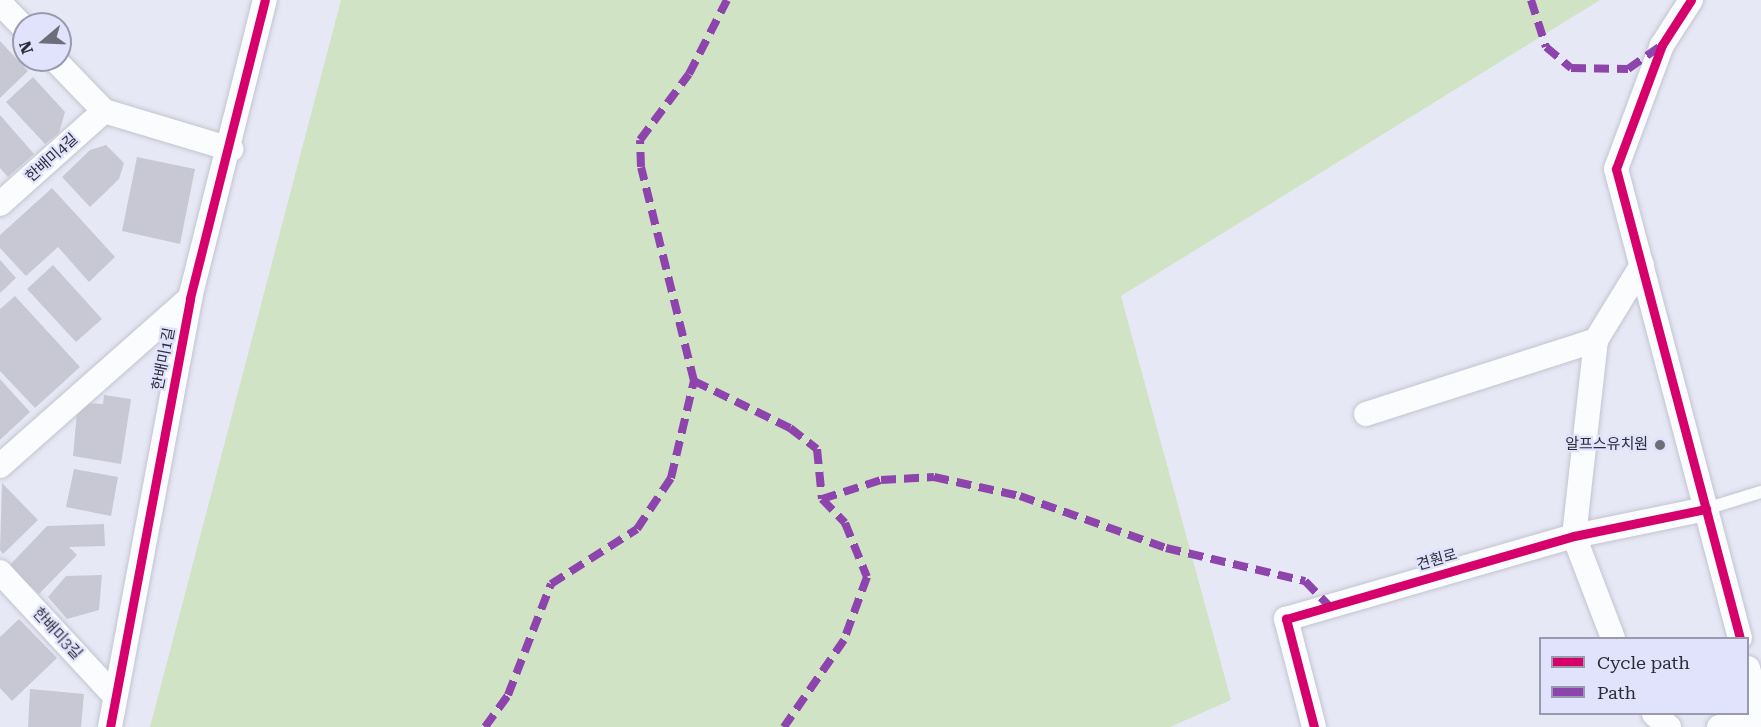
<!DOCTYPE html>
<html>
<head>
<meta charset="utf-8">
<style>
  body { margin:0 }
  #map { position:relative; width:1761px; height:727px; overflow:hidden; background:#e7e8f5; font-family:"Roboto Serif","Noto Sans KR",serif }
  div>[style] { position:absolute }
  [style*='--x'] { left:calc(var(--x)*1px); top:calc(var(--y)*1px); width:calc(var(--w)*1px); rotate:calc(var(--a)*1deg) }
  .green>* { inset:0; background:#d0e3c5 }
  .building>* { inset:0; background:#c7c8d3 }
  .roads { filter:drop-shadow(0 0 2px #c3c4d0) drop-shadow(0 0 2px #c3c4d0) }
  .lane>* { height:12px; margin:-6px; padding:0 6px; transform-origin:6px; border-radius:6px; background:#fbfcfe }
  .street>* { height:24px; margin:-12px; padding:0 12px; transform-origin:12px; border-radius:12px; background:#fbfcfe }
  .quiet>* { height:8px; margin-top:-4px; transform-origin:0; background:repeating-linear-gradient(90deg,#8e44ad 0 15px,transparent 0 23px) }
  .cycleway>* { height:9px; margin:-4.5px; padding:0 4.5px; transform-origin:4.5px; border-radius:4.5px; background:#d6006c }
  .dots>* { width:16px; height:16px; translate:-50% -50%; box-sizing:border-box; border:3px solid #e1e2fb; border-radius:50% }
  span { translate:-50% -50%; white-space:nowrap; text-align:center; line-height:1.15; -webkit-text-stroke:4.5px #e1e2fb; paint-order:stroke }
  .street-label { font-size:15px; color:#2d2d39 }
  .poi-label { font-size:15px; color:#2d2d39 }
  .right { translate:-100% -50%; text-align:right }
  .legend { position:absolute; left:1539px; top:637px; width:210px; height:78px; box-sizing:border-box; background:#e1e2fb; border:2px solid #999aad; margin:0; padding:8px 10px; list-style:none; font-size:18px; color:#2d2d39 }
  .legend li { display:flex; align-items:center; gap:12px; height:30px }
  .legend b { width:30px; border:2px solid #999aad }
  .north { position:absolute; left:12px; top:12px; width:60px; height:60px; box-sizing:border-box; background:#e1e2fb; border:2px solid #999aad; border-radius:50%; rotate:251deg; font-size:16px; font-weight:700; line-height:24px; text-align:center; color:#2d2d39 }
  .north::after { content:''; display:block; margin:auto; width:21px; height:27px; background:#6e6e7b; clip-path:polygon(50% 0,100% 100%,50% 72%,0 100%) }
</style>
</head>
<body>
<div id="map">
  <div class="green">
    <i style="clip-path:polygon(341px 0,1600px 0,1121px 296px,1231px 700px,1170px 727px,150px 727px)"></i>
  </div>
  <div class="building">
    <i style="clip-path:polygon(0 41px,28px 71px,0 98px)"></i>
    <i style="clip-path:polygon(33px 77px,65px 112px,59px 133px,45px 144px,6px 102px)"></i>
    <i style="clip-path:polygon(0 115px,34px 154px,8px 177px,0 168px)"></i>
    <i style="clip-path:polygon(106px 145px,124px 163px,119px 179px,90px 207px,62px 177px,90px 150px)"></i>
    <i style="clip-path:polygon(137px 157px,195px 169px,180px 244px,122px 231px)"></i>
    <i style="clip-path:polygon(52px 188px,115px 257px,89px 282px,58px 247px,26px 276px,0 248px,0 235px)"></i>
    <i style="clip-path:polygon(0 260px,16px 278px,0 293px)"></i>
    <i style="clip-path:polygon(53px 265px,102px 319px,76px 342px,27px 289px)"></i>
    <i style="clip-path:polygon(15px 296px,80px 367px,35px 408px,0 371px,0 309px)"></i>
    <i style="clip-path:polygon(0 379px,30px 412px,0 440px)"></i>
    <i style="clip-path:polygon(104px 395px,131px 399px,121px 464px,73px 456px,77px 412px,87px 403px,103px 404px)"></i>
    <i style="clip-path:polygon(74px 469px,118px 477px,111px 516px,66px 507px)"></i>
    <i style="clip-path:polygon(2px 483px,38px 520px,3px 554px,0 550px)"></i>
    <i style="clip-path:polygon(104px 524px,105px 546px,69px 547px,77px 555px,39px 594px,9px 566px,47px 526px)"></i>
    <i style="clip-path:polygon(102px 575px,99px 610px,67px 619px,48px 597px,66px 576px)"></i>
    <i style="clip-path:polygon(19px 619px,57px 658px,12px 701px,0 688px,0 637px)"></i>
    <i style="clip-path:polygon(30px 689px,84px 694px,81px 727px,28px 727px)"></i>
  </div>
  <div class="roads">
    <div class="lane">
      <i style="--x:1706;--y:509;--w:58;--a:-17.2"></i>
    </div>
    <div class="street">
      <i style="--x:1691;--y:0;--w:54;--a:122.8"></i>
      <i style="--x:1662;--y:45;--w:132;--a:110.4"></i>
      <i style="--x:1616;--y:169;--w:485;--a:75.2"></i>
      <i style="--x:0;--y:3;--w:35;--a:46"></i>
      <i style="--x:55;--y:60;--w:71;--a:46.1"></i>
      <i style="--x:104;--y:111;--w:133;--a:16.7"></i>
      <i style="--x:0;--y:204;--w:140;--a:-41.8"></i>
      <i style="--x:1596;--y:340;--w:197;--a:96.4"></i>
      <i style="--x:1574;--y:536;--w:109;--a:69.1"></i>
      <i style="--x:1366;--y:414;--w:242;--a:-17.8"></i>
      <i style="--x:1596;--y:340;--w:88;--a:-58.5"></i>
      <i style="--x:0;--y:466;--w:254;--a:-41.5"></i>
      <i style="--x:0;--y:572;--w:169;--a:47.2"></i>
      <i style="--x:1748;--y:668;--w:54;--a:76"></i>
      <i style="--x:1654;--y:714;--w:20;--a:41"></i>
      <i style="--x:110;--y:727;--w:436;--a:-79.4"></i>
      <i style="--x:190;--y:298;--w:307;--a:-75.9"></i>
      <i style="--x:1314;--y:727;--w:112;--a:-104.5"></i>
      <i style="--x:1286;--y:619;--w:300;--a:-16.1"></i>
      <i style="--x:1574;--y:536;--w:135;--a:-11.6"></i>
      <i style="--x:1719;--y:727;--w:42;--a:-15"></i>
    </div>
  </div>
  <div class="quiet">
    <i style="--x:1531;--y:0;--w:49;--a:72.3"></i>
    <i style="--x:1546;--y:47;--w:33;--a:40"></i>
    <i style="--x:1571;--y:68;--w:57;--a:1"></i>
    <i style="--x:1628;--y:69;--w:42;--a:-35.2"></i>
    <i style="--x:694;--y:381;--w:107;--a:26.1"></i>
    <i style="--x:790;--y:428;--w:34;--a:38"></i>
    <i style="--x:817;--y:449;--w:50;--a:84.3"></i>
    <i style="--x:822;--y:499;--w:33;--a:46"></i>
    <i style="--x:845;--y:523;--w:58;--a:67.8"></i>
    <i style="--x:867;--y:577;--w:67;--a:110.1"></i>
    <i style="--x:844;--y:640;--w:106;--a:124.6"></i>
    <i style="--x:822;--y:499;--w:62;--a:-17.9"></i>
    <i style="--x:881;--y:480;--w:53;--a:-3.2"></i>
    <i style="--x:934;--y:477;--w:88;--a:12.5"></i>
    <i style="--x:1020;--y:496;--w:155;--a:19.6"></i>
    <i style="--x:1166;--y:548;--w:143;--a:13.4"></i>
    <i style="--x:1305;--y:581;--w:36;--a:46"></i>
    <i style="--x:485;--y:727;--w:39;--a:-54"></i>
    <i style="--x:508;--y:695;--w:119;--a:-68.8"></i>
    <i style="--x:551;--y:584;--w:102;--a:-32.6"></i>
    <i style="--x:637;--y:529;--w:61;--a:-56.3"></i>
    <i style="--x:671;--y:478;--w:100;--a:-76.7"></i>
    <i style="--x:694;--y:381;--w:220;--a:-103.9"></i>
    <i style="--x:641;--y:167;--w:27;--a:-92"></i>
    <i style="--x:640;--y:140;--w:82;--a:-53.4"></i>
    <i style="--x:689;--y:74;--w:83;--a:-62.8"></i>
  </div>
  <div class="cycleway">
    <i style="--x:1691;--y:0;--w:54;--a:122.8"></i>
    <i style="--x:1662;--y:45;--w:132;--a:110.4"></i>
    <i style="--x:1616;--y:169;--w:485;--a:75.2"></i>
    <i style="--x:110;--y:727;--w:436;--a:-79.4"></i>
    <i style="--x:190;--y:298;--w:307;--a:-75.9"></i>
    <i style="--x:1314;--y:727;--w:112;--a:-104.5"></i>
    <i style="--x:1286;--y:619;--w:300;--a:-16.1"></i>
    <i style="--x:1574;--y:536;--w:135;--a:-11.6"></i>
  </div>
  <div class="dots">
    <i style="left:1660px;top:445px;background:#6e6e7b"></i>
  </div>
  <div class="street-label">
    <span style="left:52px;top:158px;rotate:-42deg">한배미4길</span>
    <span style="left:164px;top:359px;rotate:-79deg">한배미1길</span>
    <span style="left:1437px;top:560px;rotate:-16deg">견훤로</span>
    <span style="left:57px;top:634px;rotate:47deg">한배미3길</span>
  </div>
  <div class="poi-label">
    <span class="right" style="left:1648px;top:445px">알프스유치원</span>
  </div>
  <ul class="legend">
  <li><b style="height:8px;background:#d6006c"></b>Cycle path</li>
  <li><b style="height:8px;background:#8e44ad"></b>Path</li>
  </ul>
  <div class="north">N</div>
</div>
</body>
</html>
